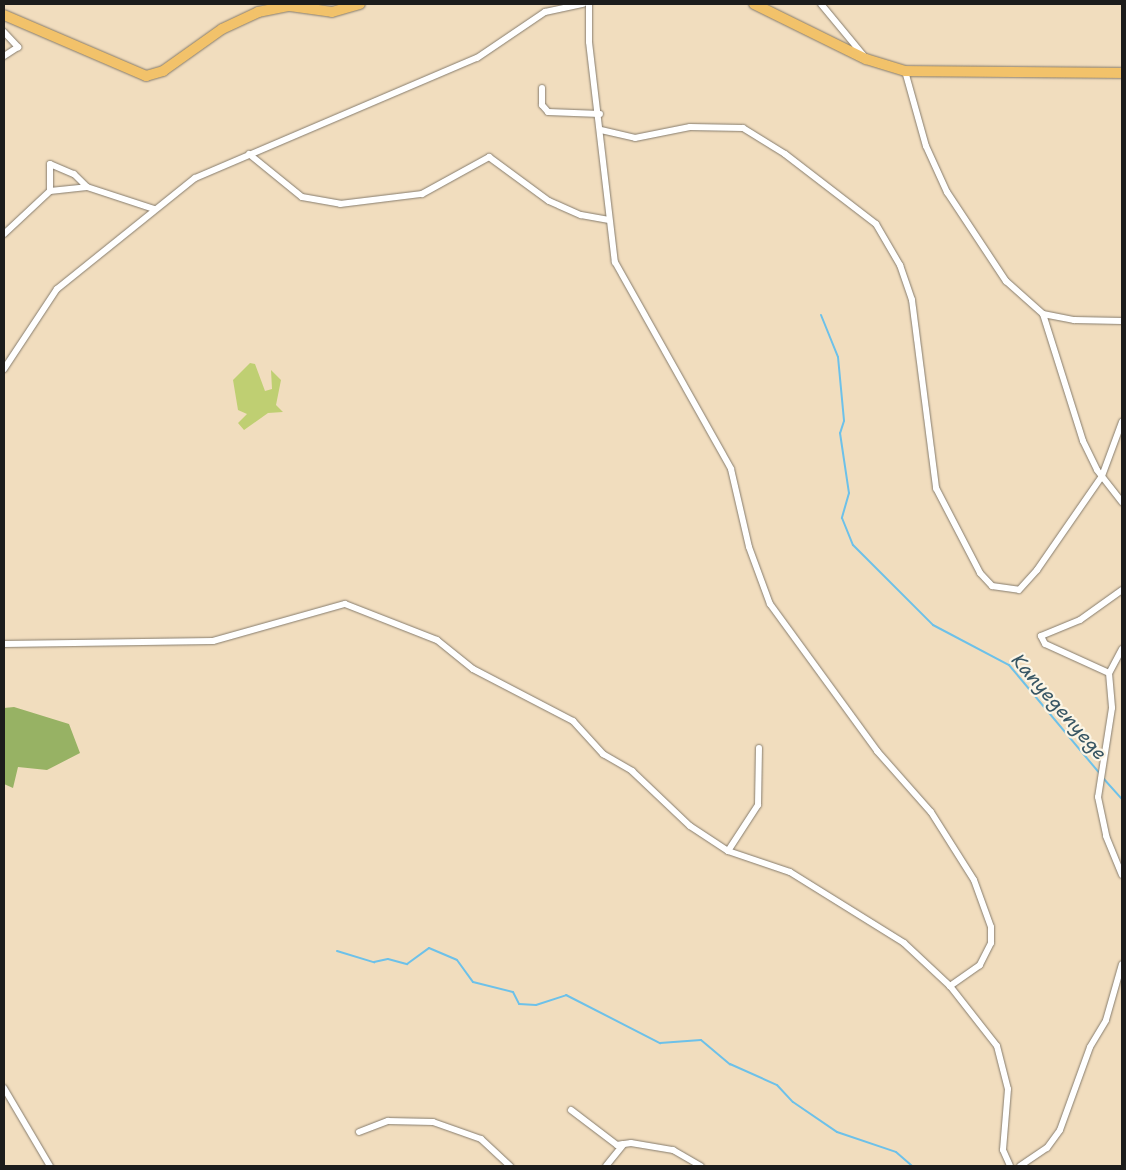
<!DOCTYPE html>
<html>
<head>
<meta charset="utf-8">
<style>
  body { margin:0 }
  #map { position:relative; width:1126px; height:1170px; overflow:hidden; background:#f1ddbe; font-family:"Shantell Sans",sans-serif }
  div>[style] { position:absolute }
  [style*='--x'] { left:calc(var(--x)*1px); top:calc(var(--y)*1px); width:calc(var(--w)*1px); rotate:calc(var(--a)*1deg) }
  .green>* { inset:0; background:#bfcf72 }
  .forest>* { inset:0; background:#97b264 }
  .stream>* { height:2px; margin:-1px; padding:0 1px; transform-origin:1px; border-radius:1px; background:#6dc1e9 }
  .roads { filter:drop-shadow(0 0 1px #867c6d) drop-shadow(0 0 1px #867c6d) }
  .minor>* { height:6px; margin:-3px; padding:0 3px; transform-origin:3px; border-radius:3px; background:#fff }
  .highway>* { height:10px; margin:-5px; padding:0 5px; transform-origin:5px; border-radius:5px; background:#f2c26a }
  span { translate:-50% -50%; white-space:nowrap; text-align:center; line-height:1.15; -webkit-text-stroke:4.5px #fcf5e5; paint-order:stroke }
  .water-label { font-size:19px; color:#385664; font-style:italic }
  .frame { position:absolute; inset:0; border:5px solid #1c1c1c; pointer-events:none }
</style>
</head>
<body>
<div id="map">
  <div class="green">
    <i style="clip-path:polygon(250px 363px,255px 364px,265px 391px,272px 389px,271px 370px,281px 380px,276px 405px,283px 412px,268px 413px,244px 430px,238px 423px,247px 414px,238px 410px,233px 380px)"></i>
  </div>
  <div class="forest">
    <i style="clip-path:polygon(14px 707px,69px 724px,80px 753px,47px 770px,18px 767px,13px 788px,4px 784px,4px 708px)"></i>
  </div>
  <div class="stream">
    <i style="--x:821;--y:315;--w:45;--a:68"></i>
    <i style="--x:838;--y:357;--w:64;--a:84.6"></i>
    <i style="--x:844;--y:421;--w:13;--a:108"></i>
    <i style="--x:840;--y:433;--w:61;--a:81.5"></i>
    <i style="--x:849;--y:493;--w:26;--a:106"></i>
    <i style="--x:842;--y:518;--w:29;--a:68"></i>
    <i style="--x:853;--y:545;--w:113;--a:45"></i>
    <i style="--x:933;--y:625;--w:86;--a:27.8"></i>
    <i style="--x:1009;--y:665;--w:142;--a:50.1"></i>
    <i style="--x:1103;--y:778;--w:28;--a:48"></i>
    <i style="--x:337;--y:951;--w:39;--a:17"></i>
    <i style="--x:374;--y:962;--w:14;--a:-12"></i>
    <i style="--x:388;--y:959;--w:20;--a:15"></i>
    <i style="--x:407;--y:964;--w:27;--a:-36"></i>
    <i style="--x:429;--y:948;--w:30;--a:23"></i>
    <i style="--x:457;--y:960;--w:27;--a:54"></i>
    <i style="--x:473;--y:982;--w:41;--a:14"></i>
    <i style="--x:513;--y:992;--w:13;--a:63"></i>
    <i style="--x:519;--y:1004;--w:17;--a:3"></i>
    <i style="--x:536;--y:1005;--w:32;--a:-18"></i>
    <i style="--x:566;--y:995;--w:106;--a:27.1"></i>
    <i style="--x:660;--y:1043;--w:41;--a:-4.2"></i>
    <i style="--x:701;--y:1040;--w:38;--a:40"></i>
    <i style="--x:730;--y:1064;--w:51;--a:24.1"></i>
    <i style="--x:777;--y:1085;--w:23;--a:47"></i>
    <i style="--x:793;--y:1102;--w:53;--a:34.3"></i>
    <i style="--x:837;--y:1132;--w:62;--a:18.7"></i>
    <i style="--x:896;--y:1152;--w:21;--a:41"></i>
    <i style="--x:927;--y:1166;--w:12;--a:0"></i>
  </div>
  <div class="roads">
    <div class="minor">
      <i style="--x:589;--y:4;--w:38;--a:90"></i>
      <i style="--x:589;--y:42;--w:222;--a:83.3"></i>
      <i style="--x:615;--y:262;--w:237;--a:60.7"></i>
      <i style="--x:731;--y:469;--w:80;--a:77"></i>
      <i style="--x:749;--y:547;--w:61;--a:69.8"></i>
      <i style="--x:770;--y:604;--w:182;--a:53.9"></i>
      <i style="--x:877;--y:751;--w:81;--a:48.5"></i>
      <i style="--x:931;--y:812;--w:80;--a:57.7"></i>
      <i style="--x:974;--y:880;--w:50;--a:70.1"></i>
      <i style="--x:991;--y:927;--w:16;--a:90"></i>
      <i style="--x:991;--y:943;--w:25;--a:117"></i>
      <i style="--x:980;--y:965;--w:37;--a:145"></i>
      <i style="--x:821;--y:4;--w:67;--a:50.4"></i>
      <i style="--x:4;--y:32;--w:21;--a:47"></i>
      <i style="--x:18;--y:47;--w:17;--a:147"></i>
      <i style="--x:905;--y:71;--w:78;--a:74.4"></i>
      <i style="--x:926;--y:146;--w:51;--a:65.5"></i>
      <i style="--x:947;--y:192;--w:107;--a:56.5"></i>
      <i style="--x:1006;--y:281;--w:50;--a:41.7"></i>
      <i style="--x:1043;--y:314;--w:32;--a:11"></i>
      <i style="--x:1074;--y:320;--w:48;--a:1.2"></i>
      <i style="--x:542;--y:88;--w:17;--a:90"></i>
      <i style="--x:542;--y:105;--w:9;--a:49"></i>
      <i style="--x:548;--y:112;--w:52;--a:2.2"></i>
      <i style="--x:601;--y:130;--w:35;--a:13"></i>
      <i style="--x:635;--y:138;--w:56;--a:-11.3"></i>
      <i style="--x:690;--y:127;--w:53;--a:1.1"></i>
      <i style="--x:743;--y:128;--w:49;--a:31.8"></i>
      <i style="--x:785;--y:154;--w:115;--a:37.6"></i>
      <i style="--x:876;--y:224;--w:48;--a:59.7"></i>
      <i style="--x:900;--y:265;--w:37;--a:71"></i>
      <i style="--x:912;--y:300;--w:190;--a:82.7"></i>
      <i style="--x:936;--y:488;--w:96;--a:62.6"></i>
      <i style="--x:980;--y:573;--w:18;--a:47"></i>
      <i style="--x:992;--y:586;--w:27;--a:8"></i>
      <i style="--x:1019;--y:590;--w:27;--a:-48"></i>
      <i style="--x:1037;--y:570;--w:114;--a:-55.3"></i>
      <i style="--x:1102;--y:476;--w:58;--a:-69.7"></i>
      <i style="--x:249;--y:154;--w:68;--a:39.1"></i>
      <i style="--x:302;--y:197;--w:39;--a:10"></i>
      <i style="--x:340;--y:204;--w:83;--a:-7"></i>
      <i style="--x:422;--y:194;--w:77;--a:-28.9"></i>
      <i style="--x:489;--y:157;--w:74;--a:36.3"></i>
      <i style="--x:549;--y:201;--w:35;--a:24"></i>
      <i style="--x:581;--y:215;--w:27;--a:10"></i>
      <i style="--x:50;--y:191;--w:27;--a:-90"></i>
      <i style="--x:50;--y:164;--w:26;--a:23"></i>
      <i style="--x:74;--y:174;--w:18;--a:45"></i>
      <i style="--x:87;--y:187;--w:71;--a:18.2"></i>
      <i style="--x:4;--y:234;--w:63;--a:-43.1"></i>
      <i style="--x:50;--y:191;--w:37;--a:-6"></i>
      <i style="--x:1043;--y:314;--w:133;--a:72.5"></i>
      <i style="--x:1083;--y:441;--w:32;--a:64"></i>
      <i style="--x:1097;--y:470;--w:41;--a:52"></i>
      <i style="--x:4;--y:369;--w:96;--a:-56.5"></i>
      <i style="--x:57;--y:289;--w:177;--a:-38.8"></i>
      <i style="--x:195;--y:178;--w:306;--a:-23.1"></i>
      <i style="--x:477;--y:58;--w:82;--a:-34.1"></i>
      <i style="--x:545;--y:12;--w:39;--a:-12"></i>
      <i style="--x:4;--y:644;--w:209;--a:-0.8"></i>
      <i style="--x:213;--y:641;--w:137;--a:-15.7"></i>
      <i style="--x:345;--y:604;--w:99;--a:21.4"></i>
      <i style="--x:437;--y:640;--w:46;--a:38.9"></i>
      <i style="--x:473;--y:669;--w:113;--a:27.5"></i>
      <i style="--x:573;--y:721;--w:45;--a:47.7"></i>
      <i style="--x:603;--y:754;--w:34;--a:30"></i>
      <i style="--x:632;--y:771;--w:80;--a:43.5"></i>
      <i style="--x:690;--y:826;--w:45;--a:33.3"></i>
      <i style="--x:728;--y:851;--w:65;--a:18.7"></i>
      <i style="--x:790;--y:872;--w:134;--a:31.9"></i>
      <i style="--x:904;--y:943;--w:63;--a:43.1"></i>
      <i style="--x:950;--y:986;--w:76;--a:51.9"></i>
      <i style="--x:997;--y:1046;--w:44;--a:75.7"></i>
      <i style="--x:1008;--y:1089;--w:61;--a:94.7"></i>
      <i style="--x:1003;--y:1150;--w:17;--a:66"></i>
      <i style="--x:1122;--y:649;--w:27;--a:118"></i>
      <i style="--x:1109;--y:673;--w:35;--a:85"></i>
      <i style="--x:1112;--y:708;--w:90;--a:98.9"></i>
      <i style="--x:1098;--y:797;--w:40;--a:78"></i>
      <i style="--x:1106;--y:836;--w:42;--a:67.7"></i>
      <i style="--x:1109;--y:673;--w:70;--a:-155.6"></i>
      <i style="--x:1045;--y:644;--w:9;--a:-117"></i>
      <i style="--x:1041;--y:636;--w:42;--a:-22.3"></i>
      <i style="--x:1080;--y:620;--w:52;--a:-35.5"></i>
      <i style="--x:728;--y:851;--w:55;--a:-56.9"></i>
      <i style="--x:758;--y:805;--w:57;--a:-89"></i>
      <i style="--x:4;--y:1088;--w:91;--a:59.5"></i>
      <i style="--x:571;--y:1110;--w:58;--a:37.3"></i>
      <i style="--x:617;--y:1145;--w:6;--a:-9"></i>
      <i style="--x:359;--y:1132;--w:31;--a:-21"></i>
      <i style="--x:388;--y:1121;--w:45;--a:1.3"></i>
      <i style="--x:433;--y:1122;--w:51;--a:19.5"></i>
      <i style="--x:481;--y:1139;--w:40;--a:43"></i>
      <i style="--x:606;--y:1166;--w:28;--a:-51"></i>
      <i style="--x:624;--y:1144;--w:7;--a:-8"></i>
      <i style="--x:631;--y:1143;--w:43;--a:9.5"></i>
      <i style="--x:673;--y:1150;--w:32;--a:30"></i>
      <i style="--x:1020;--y:1166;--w:32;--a:-34"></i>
      <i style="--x:1047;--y:1148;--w:22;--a:-54"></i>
      <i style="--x:1060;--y:1130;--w:88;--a:-70.1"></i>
      <i style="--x:1090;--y:1047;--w:31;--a:-59"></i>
      <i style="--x:1106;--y:1020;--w:58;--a:-74.1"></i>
    </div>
    <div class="highway">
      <i style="--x:754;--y:4;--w:125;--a:26.2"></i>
      <i style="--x:866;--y:59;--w:41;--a:17.1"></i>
      <i style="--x:905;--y:71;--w:217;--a:0.5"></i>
      <i style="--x:4;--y:15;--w:155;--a:23.2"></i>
      <i style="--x:146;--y:76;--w:18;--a:-16"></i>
      <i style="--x:163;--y:71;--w:72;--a:-35.4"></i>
      <i style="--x:222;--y:29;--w:40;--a:-25"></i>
      <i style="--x:258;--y:12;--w:33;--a:-11"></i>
      <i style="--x:290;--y:6;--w:42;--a:8.1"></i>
      <i style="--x:332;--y:12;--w:29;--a:-16"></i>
    </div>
  </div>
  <div class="water-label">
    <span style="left:1059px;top:707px;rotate:49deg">Kanyegenyege</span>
  </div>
  <div class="frame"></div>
</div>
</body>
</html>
